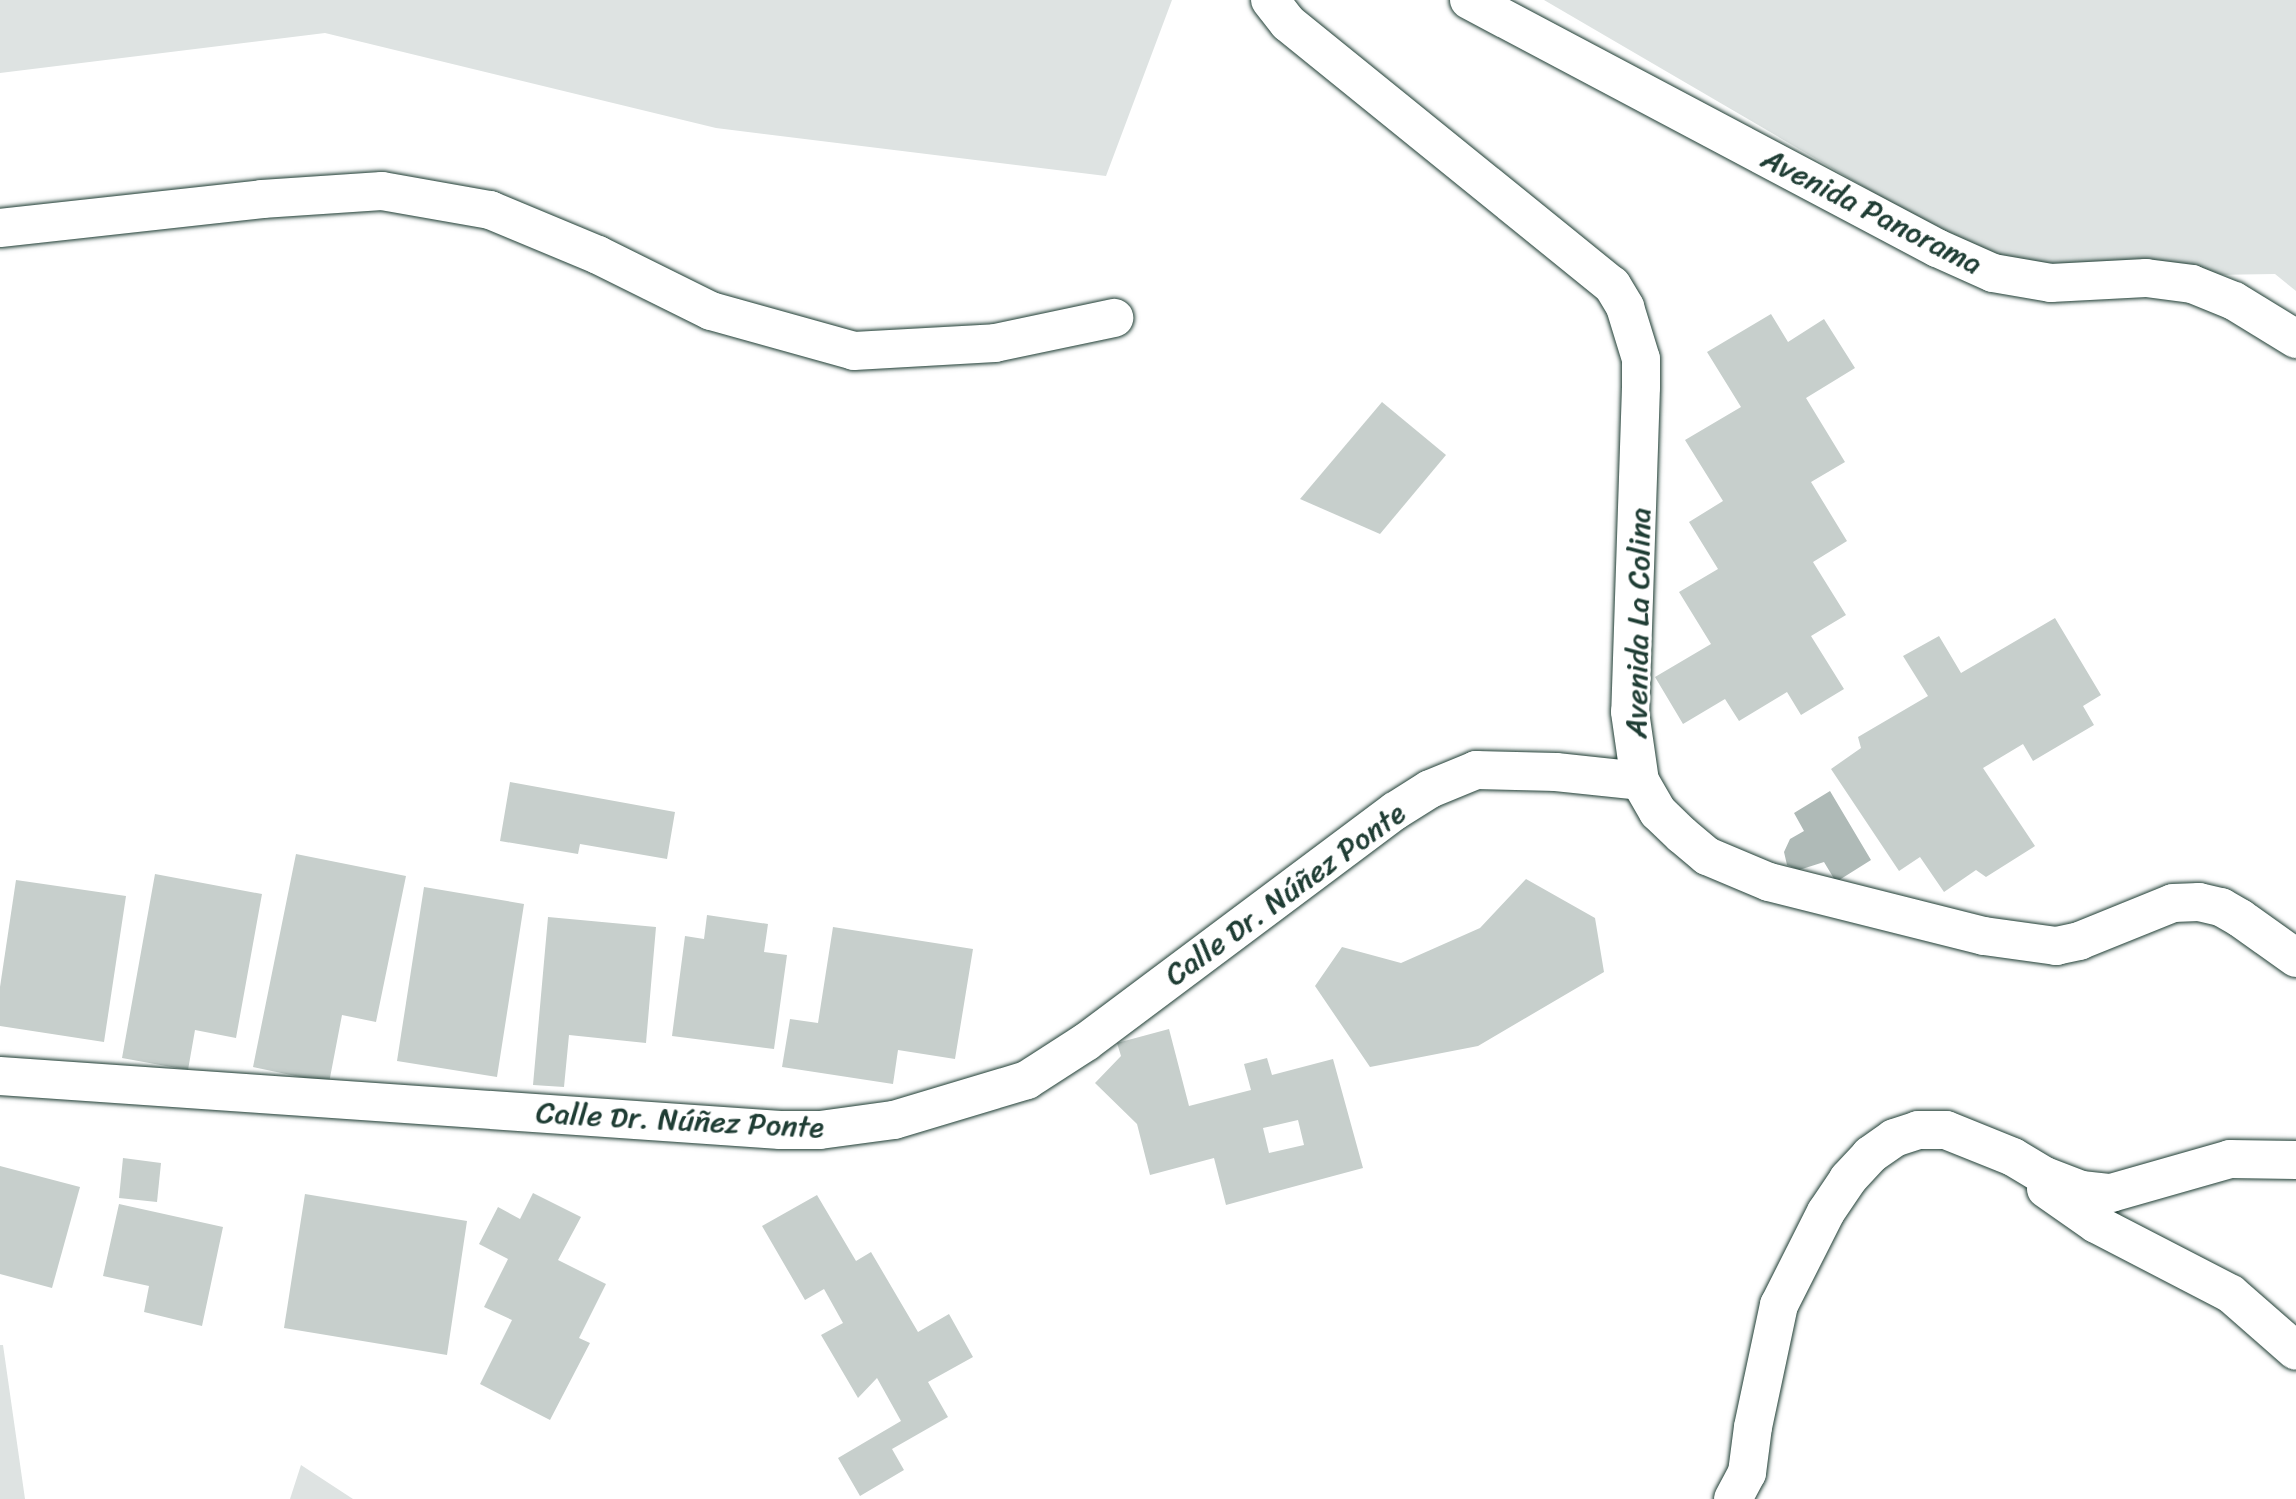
<!DOCTYPE html>
<html>
<head>
<meta charset="utf-8">
<style>
  body { margin:0 }
  #map { position:relative; width:2296px; height:1499px; overflow:hidden; background:#fff; font-family:Sriracha,sans-serif }
  div>[style] { position:absolute }
  [style*='--x'] { left:calc(var(--x)*1px); top:calc(var(--y)*1px); width:calc(var(--w)*1px); rotate:calc(var(--a)*1deg) }
  .green>* { inset:0; background:#dee3e2 }
  .water>* { inset:0; background:#afbab7 }
  .building>* { inset:0; background:#c7cfcc }
  .roads { filter:drop-shadow(0 0 2px #1f3d34) drop-shadow(0 0 2px #1f3d34) }
  .minor>* { height:38px; margin:-19px; padding:0 19px; transform-origin:19px; border-radius:19px; background:#fff }
  span { translate:-50% -50%; white-space:nowrap; text-align:center; line-height:1.15; -webkit-text-stroke:6px #fff; paint-order:stroke }
  .street-label { font-size:30px; color:#1f3d34 }
</style>
</head>
<body>
<div id="map">
  <div class="green">
    <i style="clip-path:polygon(0 0,1172px 0,1106px 176px,716px 128px,325px 33px,0 73px)"></i>
    <i style="clip-path:polygon(1544px 0,2296px 0,2296px 291px,2275px 274px,2020px 278px)"></i>
    <i style="clip-path:polygon(0 1345px,3px 1345px,25px 1499px,0 1499px)"></i>
    <i style="clip-path:polygon(301px 1465px,353px 1499px,290px 1499px)"></i>
  </div>
  <div class="water">
    <i style="clip-path:polygon(1830px 791px,1871px 860px,1836px 882px,1824px 862px,1799px 870px,1787px 865px,1784px 852px,1790px 839px,1804px 831px,1794px 813px)"></i>
  </div>
  <div class="building">
    <i style="clip-path:polygon(1771px 314px,1788px 342px,1824px 319px,1855px 368px,1806px 398px,1845px 462px,1811px 482px,1847px 541px,1813px 562px,1846px 615px,1811px 636px,1844px 689px,1801px 715px,1787px 692px,1739px 721px,1725px 699px,1683px 724px,1655px 677px,1711px 644px,1679px 592px,1718px 569px,1689px 522px,1723px 501px,1685px 440px,1741px 407px,1707px 352px)"></i>
    <i style="clip-path:polygon(1382px 402px,1446px 455px,1380px 534px,1300px 499px)"></i>
    <i style="clip-path:polygon(2055px 618px,2101px 695px,2083px 706px,2094px 725px,2033px 761px,2023px 744px,1983px 768px,2035px 846px,1986px 877px,1976px 870px,1944px 892px,1920px 857px,1899px 871px,1831px 769px,1861px 748px,1858px 737px,1928px 696px,1903px 656px,1939px 636px,1961px 673px)"></i>
    <i style="clip-path:polygon(510px 782px,675px 812px,667px 859px,580px 844px,578px 854px,500px 841px)"></i>
    <i style="clip-path:polygon(296px 854px,406px 876px,376px 1022px,342px 1015px,329px 1083px,253px 1067px)"></i>
    <i style="clip-path:polygon(155px 874px,262px 894px,236px 1038px,195px 1030px,188px 1070px,122px 1058px)"></i>
    <i style="clip-path:polygon(1526px 879px,1595px 918px,1604px 972px,1478px 1046px,1370px 1067px,1315px 986px,1342px 947px,1401px 963px,1480px 928px)"></i>
    <i style="clip-path:polygon(16px 880px,126px 896px,104px 1042px,0 1026px,0 987px)"></i>
    <i style="clip-path:polygon(424px 887px,524px 904px,497px 1077px,397px 1061px)"></i>
    <i style="clip-path:polygon(707px 915px,768px 924px,764px 952px,787px 955px,774px 1049px,672px 1036px,685px 936px,704px 939px)"></i>
    <i style="clip-path:polygon(548px 917px,656px 927px,646px 1043px,569px 1035px,564px 1087px,533px 1085px)"></i>
    <i style="clip-path:polygon(833px 927px,973px 949px,955px 1059px,898px 1050px,893px 1084px,782px 1067px,790px 1019px,818px 1023px)"></i>
    <i style="clip-path:polygon(evenodd,1169px 1029px,1189px 1106px,1251px 1090px,1244px 1064px,1267px 1058px,1272px 1075px,1333px 1059px,1363px 1168px,1226px 1205px,1214px 1158px,1150px 1175px,1137px 1124px,1095px 1083px,1121px 1056px,1117px 1043px,1169px 1029px,1298px 1120px,1304px 1145px,1269px 1153px,1263px 1128px,1298px 1120px)"></i>
    <i style="clip-path:polygon(123px 1158px,161px 1163px,157px 1202px,119px 1198px)"></i>
    <i style="clip-path:polygon(0 1166px,80px 1187px,52px 1288px,0 1274px)"></i>
    <i style="clip-path:polygon(533px 1193px,581px 1217px,558px 1260px,606px 1284px,579px 1338px,590px 1343px,550px 1420px,480px 1384px,512px 1320px,484px 1307px,508px 1259px,479px 1244px,498px 1207px,520px 1219px)"></i>
    <i style="clip-path:polygon(305px 1194px,467px 1221px,447px 1355px,284px 1328px)"></i>
    <i style="clip-path:polygon(817px 1195px,856px 1261px,871px 1252px,918px 1332px,949px 1314px,973px 1357px,928px 1382px,948px 1417px,892px 1449px,904px 1470px,860px 1496px,838px 1458px,901px 1421px,877px 1378px,858px 1398px,821px 1335px,843px 1323px,824px 1289px,805px 1300px,762px 1226px)"></i>
    <i style="clip-path:polygon(119px 1204px,223px 1227px,202px 1326px,144px 1312px,149px 1286px,103px 1276px)"></i>
  </div>
  <div class="roads">
    <div class="minor">
      <i style="--x:1270;--y:0;--w:29;--a:52"></i>
      <i style="--x:1288;--y:23;--w:417;--a:39"></i>
      <i style="--x:1612;--y:285;--w:26;--a:59"></i>
      <i style="--x:1625;--y:307;--w:54;--a:72.9"></i>
      <i style="--x:1641;--y:359;--w:28;--a:90"></i>
      <i style="--x:1641;--y:387;--w:325;--a:91.9"></i>
      <i style="--x:1630;--y:712;--w:70;--a:81.8"></i>
      <i style="--x:1640;--y:781;--w:36;--a:60"></i>
      <i style="--x:1658;--y:812;--w:33;--a:44"></i>
      <i style="--x:1682;--y:835;--w:33;--a:40"></i>
      <i style="--x:1707;--y:856;--w:67;--a:22.8"></i>
      <i style="--x:1769;--y:882;--w:222;--a:14.1"></i>
      <i style="--x:1984;--y:936;--w:73;--a:7.9"></i>
      <i style="--x:2056;--y:946;--w:24;--a:-12"></i>
      <i style="--x:2079;--y:941;--w:101;--a:-22"></i>
      <i style="--x:2173;--y:903;--w:26;--a:-2"></i>
      <i style="--x:2199;--y:902;--w:23;--a:13"></i>
      <i style="--x:2221;--y:907;--w:22;--a:30"></i>
      <i style="--x:2240;--y:918;--w:69;--a:35.5"></i>
      <i style="--x:1469;--y:0;--w:530;--a:27.92"></i>
      <i style="--x:1937;--y:248;--w:61;--a:24.1"></i>
      <i style="--x:1993;--y:273;--w:59;--a:9.8"></i>
      <i style="--x:2051;--y:283;--w:95;--a:-3"></i>
      <i style="--x:2146;--y:278;--w:46;--a:7.4"></i>
      <i style="--x:2192;--y:284;--w:45;--a:22"></i>
      <i style="--x:2234;--y:301;--w:73;--a:31.5"></i>
      <i style="--x:0;--y:228;--w:264;--a:-6.3"></i>
      <i style="--x:262;--y:199;--w:120;--a:-3.8"></i>
      <i style="--x:382;--y:191;--w:110;--a:10"></i>
      <i style="--x:490;--y:210;--w:117;--a:22.6"></i>
      <i style="--x:598;--y:255;--w:126;--a:26.4"></i>
      <i style="--x:711;--y:311;--w:148;--a:15.6"></i>
      <i style="--x:854;--y:351;--w:141;--a:-3.2"></i>
      <i style="--x:995;--y:343;--w:122;--a:-11.9"></i>
      <i style="--x:0;--y:1076;--w:782;--a:3.96"></i>
      <i style="--x:780;--y:1130;--w:40;--a:0"></i>
      <i style="--x:820;--y:1130;--w:75;--a:-7.7"></i>
      <i style="--x:894;--y:1120;--w:139;--a:-16.7"></i>
      <i style="--x:1027;--y:1080;--w:70;--a:-32.8"></i>
      <i style="--x:1086;--y:1042;--w:386;--a:-36.8"></i>
      <i style="--x:1395;--y:811;--w:41;--a:-32.2"></i>
      <i style="--x:1430;--y:789;--w:50;--a:-22.4"></i>
      <i style="--x:1476;--y:770;--w:80;--a:1.4"></i>
      <i style="--x:1556;--y:772;--w:84;--a:6.1"></i>
      <i style="--x:2046;--y:1189;--w:61;--a:35"></i>
      <i style="--x:2096;--y:1224;--w:152;--a:27.4"></i>
      <i style="--x:2231;--y:1294;--w:86;--a:41.2"></i>
      <i style="--x:1733;--y:1499;--w:30;--a:-62"></i>
      <i style="--x:1747;--y:1473;--w:46;--a:-82.6"></i>
      <i style="--x:1753;--y:1427;--w:125;--a:-78"></i>
      <i style="--x:1779;--y:1305;--w:104;--a:-63.2"></i>
      <i style="--x:1826;--y:1212;--w:40;--a:-56"></i>
      <i style="--x:1848;--y:1179;--w:33;--a:-47"></i>
      <i style="--x:1870;--y:1155;--w:29;--a:-35"></i>
      <i style="--x:1894;--y:1138;--w:25;--a:-18"></i>
      <i style="--x:1918;--y:1130;--w:28;--a:0"></i>
      <i style="--x:1946;--y:1130;--w:72;--a:21.9"></i>
      <i style="--x:2013;--y:1157;--w:37;--a:31"></i>
      <i style="--x:2045;--y:1176;--w:39;--a:21"></i>
      <i style="--x:2081;--y:1190;--w:30;--a:6"></i>
      <i style="--x:2111;--y:1193;--w:124;--a:-15.9"></i>
      <i style="--x:2230;--y:1159;--w:66;--a:0.9"></i>
    </div>
  </div>
  <div class="street-label">
    <span style="left:1872px;top:211px;rotate:27deg">Avenida Panorama</span>
    <span style="left:1638px;top:623px;rotate:-89deg">Avenida La Colina</span>
    <span style="left:1285px;top:894px;rotate:-36deg">Calle Dr. Núñez Ponte</span>
    <span style="left:680px;top:1120px;rotate:3deg">Calle Dr. Núñez Ponte</span>
  </div>
</div>
</body>
</html>
